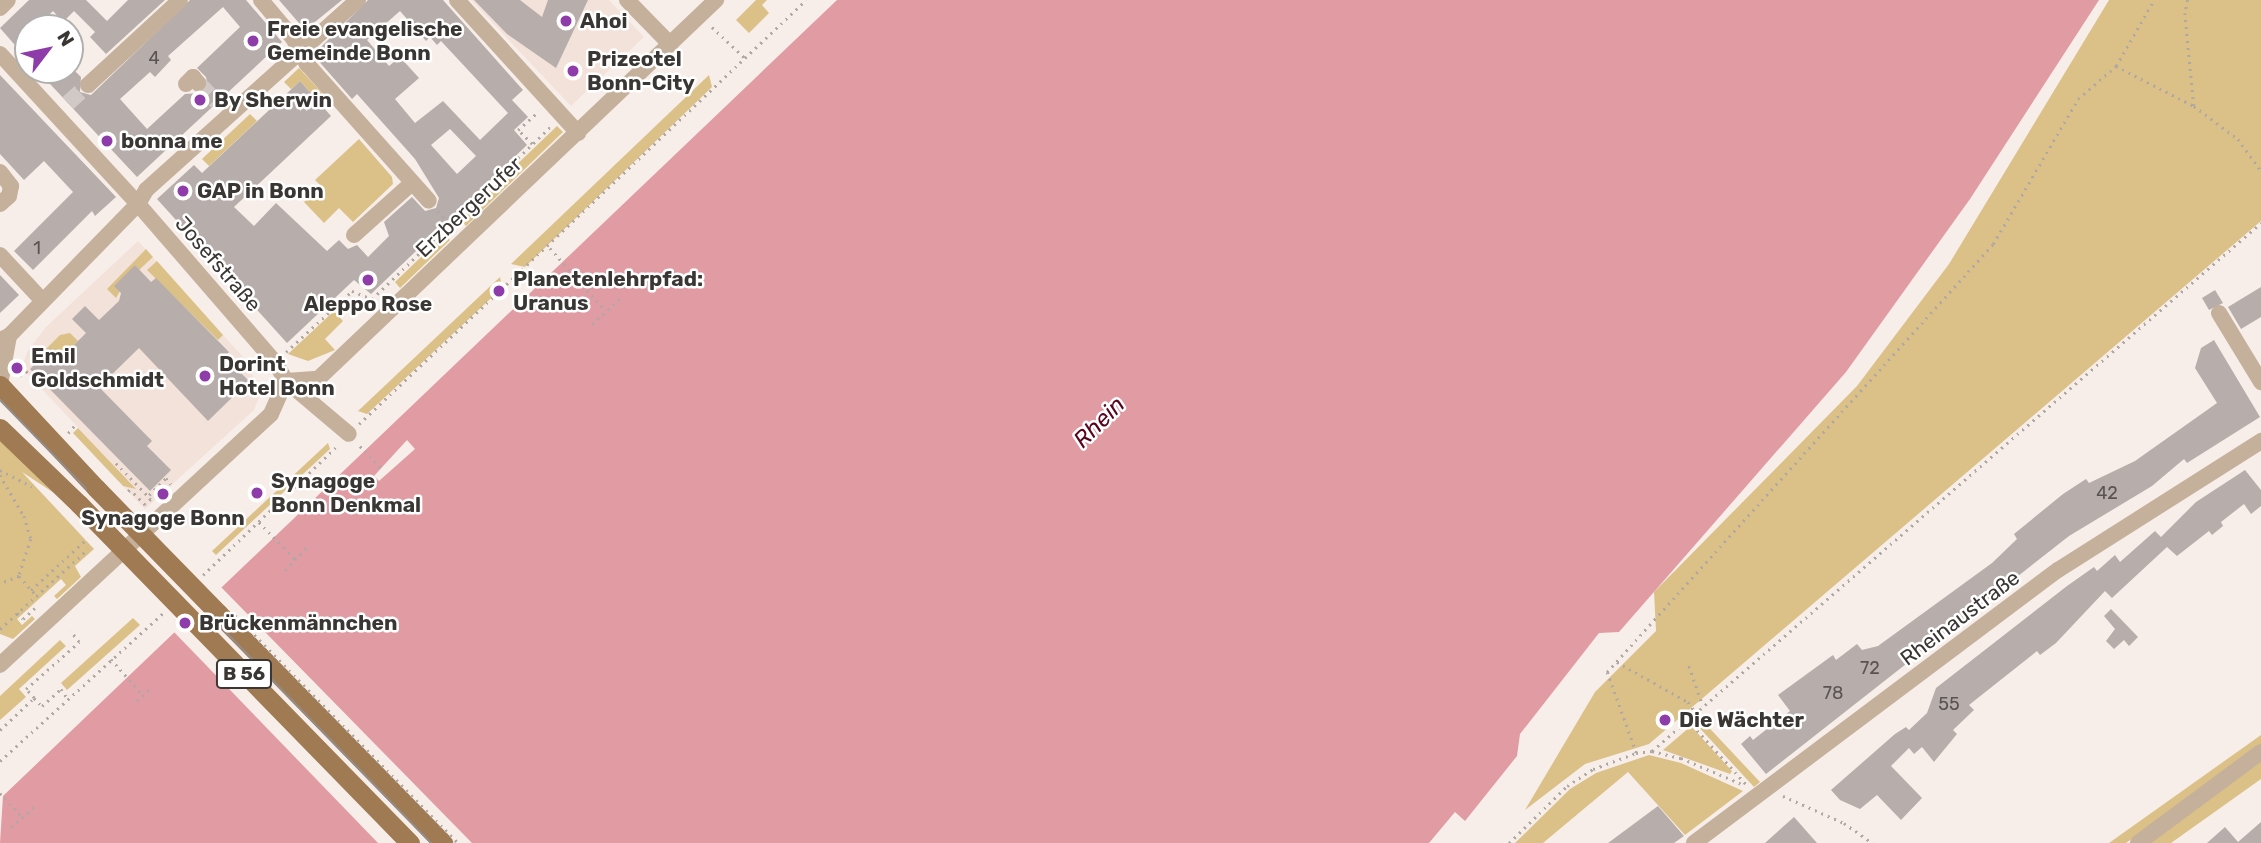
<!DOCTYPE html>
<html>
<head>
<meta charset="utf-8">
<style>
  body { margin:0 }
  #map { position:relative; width:2261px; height:843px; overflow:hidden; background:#f7eee9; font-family:Rubik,sans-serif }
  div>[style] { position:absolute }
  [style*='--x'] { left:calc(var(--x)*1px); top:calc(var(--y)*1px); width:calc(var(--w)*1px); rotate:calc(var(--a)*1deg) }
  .built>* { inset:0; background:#f3e2d9 }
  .green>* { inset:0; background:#dbc188 }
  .water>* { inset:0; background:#e19ba2 }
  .pier>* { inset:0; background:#f7eee9 }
  .building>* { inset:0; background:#b7adab }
  .minor-tunnel>* { height:16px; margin-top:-8px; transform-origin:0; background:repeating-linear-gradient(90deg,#d1c9c5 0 16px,transparent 0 24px) }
  .path>* { height:2.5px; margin-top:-1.25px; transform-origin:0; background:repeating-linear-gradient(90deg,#afa8a4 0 2px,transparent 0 7px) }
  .minor>* { height:16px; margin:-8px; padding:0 8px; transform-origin:8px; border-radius:8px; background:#c5b09b }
  .major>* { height:19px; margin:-9.5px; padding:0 9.5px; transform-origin:9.5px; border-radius:9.5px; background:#9f7a52 }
  .tram>* { height:2px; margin:-1px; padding:0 1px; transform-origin:1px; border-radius:1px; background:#938c89 }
  .path-bridge>* { height:2.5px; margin-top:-1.25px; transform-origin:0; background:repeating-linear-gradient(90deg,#afa8a4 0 2px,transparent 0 7px) }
  .major-bridge>* { height:19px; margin:-9.5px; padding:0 9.5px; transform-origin:9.5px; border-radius:9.5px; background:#9f7a52 }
  .dots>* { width:19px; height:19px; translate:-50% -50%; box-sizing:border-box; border:4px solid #fff; border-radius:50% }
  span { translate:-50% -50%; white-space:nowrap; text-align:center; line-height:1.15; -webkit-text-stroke:5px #fff; paint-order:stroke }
  .number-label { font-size:18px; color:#595452 }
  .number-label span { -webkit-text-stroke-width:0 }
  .shield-label span { padding:2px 5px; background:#fff; border:2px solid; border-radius:5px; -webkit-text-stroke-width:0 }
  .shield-label { font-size:19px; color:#3a3634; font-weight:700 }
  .poi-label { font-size:21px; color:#3a3634; font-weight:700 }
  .left { translate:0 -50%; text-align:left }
  .street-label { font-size:21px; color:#3a3634 }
  .water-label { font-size:23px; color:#58021d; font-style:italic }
  .north { position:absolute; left:14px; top:14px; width:70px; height:70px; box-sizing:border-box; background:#fff; border:2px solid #b0afae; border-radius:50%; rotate:58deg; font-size:19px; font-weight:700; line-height:28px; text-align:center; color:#3a3634 }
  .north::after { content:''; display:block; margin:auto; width:24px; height:32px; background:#8f3cab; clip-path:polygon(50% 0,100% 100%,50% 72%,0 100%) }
</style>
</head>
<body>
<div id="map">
  <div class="built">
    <i style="clip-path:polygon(471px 0,609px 0,644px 37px,571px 106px)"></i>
    <i style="clip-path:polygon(138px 241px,244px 358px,261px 392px,254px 410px,145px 509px,123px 486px,135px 488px,22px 368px,27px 352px,46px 327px)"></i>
  </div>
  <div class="green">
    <i style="clip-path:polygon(756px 0,767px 0,762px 5px,769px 13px,749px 33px,736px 20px)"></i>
    <i style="clip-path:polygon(2109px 0,2261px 0,2261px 221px,1649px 744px,1585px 764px,1525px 810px,1595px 692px,1656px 631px,1654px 592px,1857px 386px,1949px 264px)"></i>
    <i style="clip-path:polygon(299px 68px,323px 94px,317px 100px,300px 81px,291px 89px,284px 82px)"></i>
    <i style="clip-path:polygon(709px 75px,712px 87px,525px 267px,511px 264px)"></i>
    <i style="clip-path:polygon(250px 114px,257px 121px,209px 166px,202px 159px)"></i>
    <i style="clip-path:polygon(557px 126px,563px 132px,466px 226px,460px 219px)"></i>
    <i style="clip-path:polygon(359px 139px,392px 177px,393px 184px,353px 222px,339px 208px,324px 223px,304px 202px,321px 186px,315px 180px)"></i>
    <i style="clip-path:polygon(444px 235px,450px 240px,400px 288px,395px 282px)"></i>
    <i style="clip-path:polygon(146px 249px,153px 257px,139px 270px,135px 265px,116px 298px,107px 289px)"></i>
    <i style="clip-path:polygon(157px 261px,223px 335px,218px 340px,147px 270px)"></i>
    <i style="clip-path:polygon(500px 277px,502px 288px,367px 414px,358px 411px)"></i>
    <i style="clip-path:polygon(334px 311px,343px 321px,325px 339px,335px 350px,308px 361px,288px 354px)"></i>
    <i style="clip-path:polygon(70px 333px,78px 341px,66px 353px,58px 356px,51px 349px,33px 362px,60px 335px)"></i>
    <i style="clip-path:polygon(78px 428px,136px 489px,123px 486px,73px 433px)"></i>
    <i style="clip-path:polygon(0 438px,54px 493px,22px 472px,94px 549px,75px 566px,81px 577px,57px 599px,54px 596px,66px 585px,61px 579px,17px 619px,22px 625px,32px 616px,35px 619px,13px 639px,0 634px)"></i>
    <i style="clip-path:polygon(328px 443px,330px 449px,216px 555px,212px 551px)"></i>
    <i style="clip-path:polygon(133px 618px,140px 625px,67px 690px,61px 683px)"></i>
    <i style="clip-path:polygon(60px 640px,66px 646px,19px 689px,26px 697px,0 720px,0 696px)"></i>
    <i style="clip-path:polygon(1700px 718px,1760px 782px,1754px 787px,1695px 723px)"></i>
    <i style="clip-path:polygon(1691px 726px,1732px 771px,1730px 774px,1663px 750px)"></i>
    <i style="clip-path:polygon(2261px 735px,2261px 744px,2126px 843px,2109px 843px)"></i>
    <i style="clip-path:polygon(1649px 755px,1681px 763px,1743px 791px,1685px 835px,1628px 772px,1543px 843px,1515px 843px,1570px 789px,1596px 773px)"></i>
    <i style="clip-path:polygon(2261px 758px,2261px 779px,2171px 843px,2144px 843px)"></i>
  </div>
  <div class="water">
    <i style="clip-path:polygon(837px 0,2099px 0,1970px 199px,1846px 372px,1619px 632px,1599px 633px,1520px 734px,1517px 756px,1465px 821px,1455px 812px,1429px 843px,0 843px,3px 796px)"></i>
  </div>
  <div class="pier">
    <i style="clip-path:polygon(407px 440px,415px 449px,379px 481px,374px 476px)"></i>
    <i style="clip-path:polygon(220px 586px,472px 843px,378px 843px,173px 631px)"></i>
  </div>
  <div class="building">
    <i style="clip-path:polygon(29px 0,86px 0,107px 21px,128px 0,165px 0,106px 54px,90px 37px,95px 32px,74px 11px,63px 22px,53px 11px,36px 28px,28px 28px,28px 60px,0 28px)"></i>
    <i style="clip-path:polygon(evenodd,190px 0,246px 0,282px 42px,137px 177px,37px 70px,70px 70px,70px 66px,81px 77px,80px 92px,91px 95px,190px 0,223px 7px,240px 27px,197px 68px,206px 77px,208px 87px,200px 93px,185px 94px,147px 129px,120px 99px,150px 72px,155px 77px,171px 60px,168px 56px,223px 7px)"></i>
    <i style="clip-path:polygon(279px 0,342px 0,305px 30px)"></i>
    <i style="clip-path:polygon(evenodd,368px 0,443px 0,523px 90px,512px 100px,528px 117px,514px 130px,527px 145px,371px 294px,354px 280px,287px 343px,157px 199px,194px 165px,202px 173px,300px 81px,331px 116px,234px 207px,254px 226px,276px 203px,327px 251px,339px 240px,348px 249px,357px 245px,368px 257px,389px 236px,384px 222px,412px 197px,425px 211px,436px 208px,439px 198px,415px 159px,357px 94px,352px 99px,316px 58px,316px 52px,368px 0,400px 11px,426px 41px,430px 37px,437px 45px,441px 41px,508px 113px,480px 140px,443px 101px,415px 123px,395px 99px,419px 78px,400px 57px,389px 66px,367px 40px,400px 11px,368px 0,450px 129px,476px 156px,457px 174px,431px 145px,450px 129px)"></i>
    <i style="clip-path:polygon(474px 0,520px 0,542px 17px,548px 0,588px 0,556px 68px,507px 34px)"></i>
    <i style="clip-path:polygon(0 75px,116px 197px,95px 216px,92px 211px,33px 270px,14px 251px,73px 192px,44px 161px,24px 180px,0 154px)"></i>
    <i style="clip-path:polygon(135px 265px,151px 282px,156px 278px,224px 347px,229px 352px,225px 357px,249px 381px,208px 421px,139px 348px,99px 387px,152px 441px,147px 446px,171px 470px,150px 491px,30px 369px,51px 348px,58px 356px,66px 353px,86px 333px,72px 319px,85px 306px,99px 320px,119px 301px,121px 293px,114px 286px)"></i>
    <i style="clip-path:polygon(0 275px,19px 295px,0 313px)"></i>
    <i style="clip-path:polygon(2261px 287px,2261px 317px,2241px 329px,2228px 307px)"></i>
    <i style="clip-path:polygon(2215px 290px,2223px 303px,2209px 310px,2202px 298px)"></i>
    <i style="clip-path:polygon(2214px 340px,2260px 417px,2187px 463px,2184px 459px,2152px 486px,2069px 536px,1766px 774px,1741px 744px,1750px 736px,1753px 740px,1790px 711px,1778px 695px,1833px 655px,1836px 660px,1857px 644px,1862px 650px,1878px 646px,1992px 563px,2017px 539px,2014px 534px,2063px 494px,2086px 479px,2089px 483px,2135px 461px,2217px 403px,2195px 368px,2201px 348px)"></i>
    <i style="clip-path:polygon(2245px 470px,2261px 490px,2261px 506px,2251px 514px,2244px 504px,2221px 522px,2223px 526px,2212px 535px,2209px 531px,2177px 556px,2167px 547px,2112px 598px,2105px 591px,2056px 643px,2040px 655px,2037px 651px,1969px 705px,1974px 710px,1953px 730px,1957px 734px,1934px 762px,1922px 747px,1914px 754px,1909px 748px,1891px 766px,1922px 798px,1901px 820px,1877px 795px,1860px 809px,1840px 800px,1831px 790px,1895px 734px,1906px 727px,1909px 730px,1927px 713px,1936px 688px,2067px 586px,2094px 567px,2097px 571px,2115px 555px,2120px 562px,2155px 531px,2161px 537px,2196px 502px)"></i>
    <i style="clip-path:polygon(2111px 609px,2138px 637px,2129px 646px,2124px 640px,2114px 649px,2106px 641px,2115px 629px,2104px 616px)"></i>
    <i style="clip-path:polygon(1658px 806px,1684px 836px,1674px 843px,1608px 843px)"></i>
    <i style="clip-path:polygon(1794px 817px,1817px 843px,1765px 843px)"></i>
    <i style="clip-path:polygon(2261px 822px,2261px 843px,2207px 843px,2225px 827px,2238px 842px)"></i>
  </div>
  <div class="minor-tunnel">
    <i style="--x:198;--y:83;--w:27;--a:45"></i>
    <i style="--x:68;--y:103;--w:27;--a:-42"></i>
  </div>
  <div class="path">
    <i style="--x:2188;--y:0;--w:13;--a:103"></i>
    <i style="--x:2185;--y:13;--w:93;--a:84.5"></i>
    <i style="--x:712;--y:27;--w:45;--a:43.2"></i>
    <i style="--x:2116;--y:66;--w:88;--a:27.1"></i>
    <i style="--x:2194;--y:106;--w:55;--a:36.9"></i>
    <i style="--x:2238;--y:139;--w:39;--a:54"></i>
    <i style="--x:532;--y:144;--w:20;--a:-135"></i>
    <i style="--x:518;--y:130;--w:28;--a:-42"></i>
    <i style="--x:438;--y:211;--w:18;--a:49"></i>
    <i style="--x:550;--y:248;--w:84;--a:48.4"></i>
    <i style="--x:592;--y:324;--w:39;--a:-42"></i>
    <i style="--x:286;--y:352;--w:90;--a:-42.7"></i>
    <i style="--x:352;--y:291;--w:22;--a:22"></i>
    <i style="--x:372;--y:299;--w:250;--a:-44"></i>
    <i style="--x:19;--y:376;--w:9;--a:-36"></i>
    <i style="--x:26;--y:371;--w:24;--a:45"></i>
    <i style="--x:359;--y:424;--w:616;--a:-43.49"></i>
    <i style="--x:68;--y:433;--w:11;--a:-49"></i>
    <i style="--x:360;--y:446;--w:32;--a:46"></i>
    <i style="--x:116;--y:463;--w:50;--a:45.8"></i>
    <i style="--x:151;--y:499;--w:8;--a:135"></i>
    <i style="--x:145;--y:505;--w:21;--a:-135"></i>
    <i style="--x:130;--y:490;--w:6;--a:135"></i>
    <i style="--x:0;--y:470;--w:36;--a:27"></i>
    <i style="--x:0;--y:475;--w:48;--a:59.7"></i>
    <i style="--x:24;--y:516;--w:24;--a:73"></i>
    <i style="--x:31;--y:539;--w:39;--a:108"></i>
    <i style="--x:19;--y:576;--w:21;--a:157"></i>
    <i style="--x:149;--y:495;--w:24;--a:-45"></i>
    <i style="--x:166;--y:478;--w:8;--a:50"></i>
    <i style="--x:259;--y:522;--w:52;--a:45.8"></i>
    <i style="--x:285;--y:570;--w:32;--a:-46"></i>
    <i style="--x:203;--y:575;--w:186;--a:-43.9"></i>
    <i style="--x:19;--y:576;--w:27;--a:48"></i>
    <i style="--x:31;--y:590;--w:77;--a:-42.4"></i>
    <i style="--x:17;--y:613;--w:8;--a:45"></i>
    <i style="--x:23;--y:619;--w:16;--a:-43"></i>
    <i style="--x:0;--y:629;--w:119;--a:-42.3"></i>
    <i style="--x:111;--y:659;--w:48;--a:48.4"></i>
    <i style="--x:1617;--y:662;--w:81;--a:29.4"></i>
    <i style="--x:1688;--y:702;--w:14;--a:54"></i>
    <i style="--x:1689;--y:666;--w:42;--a:70.7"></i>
    <i style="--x:34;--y:698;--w:11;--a:45"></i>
    <i style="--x:42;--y:706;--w:25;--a:-42"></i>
    <i style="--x:61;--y:689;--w:12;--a:55"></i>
    <i style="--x:137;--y:701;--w:16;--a:-43"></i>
    <i style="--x:1688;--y:720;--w:86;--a:47.8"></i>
    <i style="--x:0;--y:730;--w:47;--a:-43.3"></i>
    <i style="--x:34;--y:698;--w:12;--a:-132"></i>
    <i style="--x:26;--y:689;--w:71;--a:-41.6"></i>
    <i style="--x:79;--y:642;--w:14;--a:-129"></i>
    <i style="--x:1652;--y:751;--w:806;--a:-40.93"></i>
    <i style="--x:1636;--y:753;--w:86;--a:-109.7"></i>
    <i style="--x:1607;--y:672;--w:576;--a:-47.95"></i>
    <i style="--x:1993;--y:244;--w:168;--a:-59.6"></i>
    <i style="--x:2078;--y:99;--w:50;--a:-41"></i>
    <i style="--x:2116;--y:66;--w:76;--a:-60.1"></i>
    <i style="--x:0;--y:761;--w:220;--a:-42.2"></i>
    <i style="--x:0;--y:793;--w:33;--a:47"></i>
    <i style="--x:1783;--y:796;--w:67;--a:23.9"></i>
    <i style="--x:1844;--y:823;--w:35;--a:35"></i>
    <i style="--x:11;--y:827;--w:30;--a:-41"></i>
    <i style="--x:1509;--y:843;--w:81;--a:-44.5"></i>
    <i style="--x:1567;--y:786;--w:31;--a:-33"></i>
    <i style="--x:1593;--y:769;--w:46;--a:-20.4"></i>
    <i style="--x:1636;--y:753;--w:16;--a:-7"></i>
    <i style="--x:1652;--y:751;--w:30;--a:14"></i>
    <i style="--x:1681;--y:758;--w:69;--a:23.2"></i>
  </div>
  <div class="minor">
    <i style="--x:261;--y:0;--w:50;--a:49.9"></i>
    <i style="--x:293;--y:38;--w:30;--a:62"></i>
    <i style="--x:307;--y:64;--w:183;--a:48.3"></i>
    <i style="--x:457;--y:0;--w:180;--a:47.7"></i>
    <i style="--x:627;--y:0;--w:62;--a:45.7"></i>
    <i style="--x:0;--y:8;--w:11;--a:-45"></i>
    <i style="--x:0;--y:54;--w:204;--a:47.4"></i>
    <i style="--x:138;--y:204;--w:209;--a:49.1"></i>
    <i style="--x:275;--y:362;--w:22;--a:60"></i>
    <i style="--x:286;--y:381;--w:82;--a:40.1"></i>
    <i style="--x:186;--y:84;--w:10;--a:-45"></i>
    <i style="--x:193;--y:77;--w:8;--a:50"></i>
    <i style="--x:88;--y:85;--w:125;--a:-42.7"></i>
    <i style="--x:0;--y:172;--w:18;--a:52"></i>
    <i style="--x:11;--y:186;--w:10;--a:101"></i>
    <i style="--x:9;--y:196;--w:12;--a:138"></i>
    <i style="--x:354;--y:235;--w:78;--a:-41.9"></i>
    <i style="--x:0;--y:255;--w:62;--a:47"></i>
    <i style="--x:2219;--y:313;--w:81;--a:58.7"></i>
    <i style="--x:0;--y:340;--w:10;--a:-24"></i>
    <i style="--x:9;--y:336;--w:185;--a:-45.7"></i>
    <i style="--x:138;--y:204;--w:16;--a:-60"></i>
    <i style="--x:146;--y:190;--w:285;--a:-41.9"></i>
    <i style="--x:286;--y:381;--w:32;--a:-4"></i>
    <i style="--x:318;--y:379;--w:550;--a:-43.6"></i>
    <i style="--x:0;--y:385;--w:50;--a:-79.6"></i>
    <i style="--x:0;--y:665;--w:369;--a:-42.8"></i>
    <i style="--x:271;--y:414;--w:36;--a:-66"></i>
    <i style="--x:1694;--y:843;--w:455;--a:-36.9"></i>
    <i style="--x:2058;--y:570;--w:241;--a:-32.4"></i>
    <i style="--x:2138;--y:843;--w:153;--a:-36.5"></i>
  </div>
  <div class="major">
    <i style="--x:0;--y:385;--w:141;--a:47"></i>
    <i style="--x:0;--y:428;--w:110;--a:43.9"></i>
    <i style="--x:218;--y:613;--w:322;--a:45.6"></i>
  </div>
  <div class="tram">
    <i style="--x:0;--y:400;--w:618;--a:45.79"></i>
  </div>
  <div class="path-bridge">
    <i style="--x:235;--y:615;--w:319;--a:45.6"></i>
  </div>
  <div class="major-bridge">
    <i style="--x:96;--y:488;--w:175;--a:45.7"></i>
    <i style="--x:79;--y:504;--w:474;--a:45.7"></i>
  </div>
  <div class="dots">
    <i style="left:566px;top:21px;background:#8f3cab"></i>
    <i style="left:253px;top:41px;background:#8f3cab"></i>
    <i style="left:573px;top:71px;background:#8f3cab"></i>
    <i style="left:200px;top:100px;background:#8f3cab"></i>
    <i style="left:107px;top:141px;background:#8f3cab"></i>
    <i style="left:183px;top:191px;background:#8f3cab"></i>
    <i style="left:368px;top:280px;background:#8f3cab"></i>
    <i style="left:499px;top:291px;background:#8f3cab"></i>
    <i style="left:17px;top:368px;background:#8f3cab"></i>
    <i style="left:205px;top:376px;background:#8f3cab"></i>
    <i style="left:257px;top:493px;background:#8f3cab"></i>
    <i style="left:163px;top:494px;background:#8f3cab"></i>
    <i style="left:185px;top:623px;background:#8f3cab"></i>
    <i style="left:1665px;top:720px;background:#8f3cab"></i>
  </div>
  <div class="number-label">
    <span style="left:154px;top:58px">4</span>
    <span style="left:37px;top:248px">1</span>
    <span style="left:2107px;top:493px">42</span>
    <span style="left:1870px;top:668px">72</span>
    <span style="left:1833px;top:693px">78</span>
    <span style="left:1949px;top:704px">55</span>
  </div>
  <div class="shield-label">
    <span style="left:244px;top:674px">B 56</span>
  </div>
  <div class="poi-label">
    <span class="left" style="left:580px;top:21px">Ahoi</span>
    <span class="left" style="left:267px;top:41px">Freie evangelische<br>Gemeinde Bonn</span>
    <span class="left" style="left:587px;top:71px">Prizeotel<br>Bonn-City</span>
    <span class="left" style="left:214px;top:100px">By Sherwin</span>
    <span class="left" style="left:121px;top:141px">bonna me</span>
    <span class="left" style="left:197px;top:191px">GAP in Bonn</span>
    <span class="left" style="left:513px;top:291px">Planetenlehrpfad:<br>Uranus</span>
    <span style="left:368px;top:304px">Aleppo Rose</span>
    <span class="left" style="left:31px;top:368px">Emil<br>Goldschmidt</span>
    <span class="left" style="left:219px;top:376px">Dorint<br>Hotel Bonn</span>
    <span class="left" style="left:271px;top:493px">Synagoge<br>Bonn Denkmal</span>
    <span style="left:163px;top:518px">Synagoge Bonn</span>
    <span class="left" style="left:199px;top:623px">Brückenmännchen</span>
    <span class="left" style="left:1679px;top:720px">Die Wächter</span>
  </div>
  <div class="street-label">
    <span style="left:469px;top:207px;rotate:-43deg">Erzbergerufer</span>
    <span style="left:218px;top:264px;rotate:49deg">Josefstraße</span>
    <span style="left:1960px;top:618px;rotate:-37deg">Rheinaustraße</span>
  </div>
  <div class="water-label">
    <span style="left:1099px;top:422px;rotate:-45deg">Rhein</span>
  </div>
  <div class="north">N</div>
</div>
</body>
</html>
